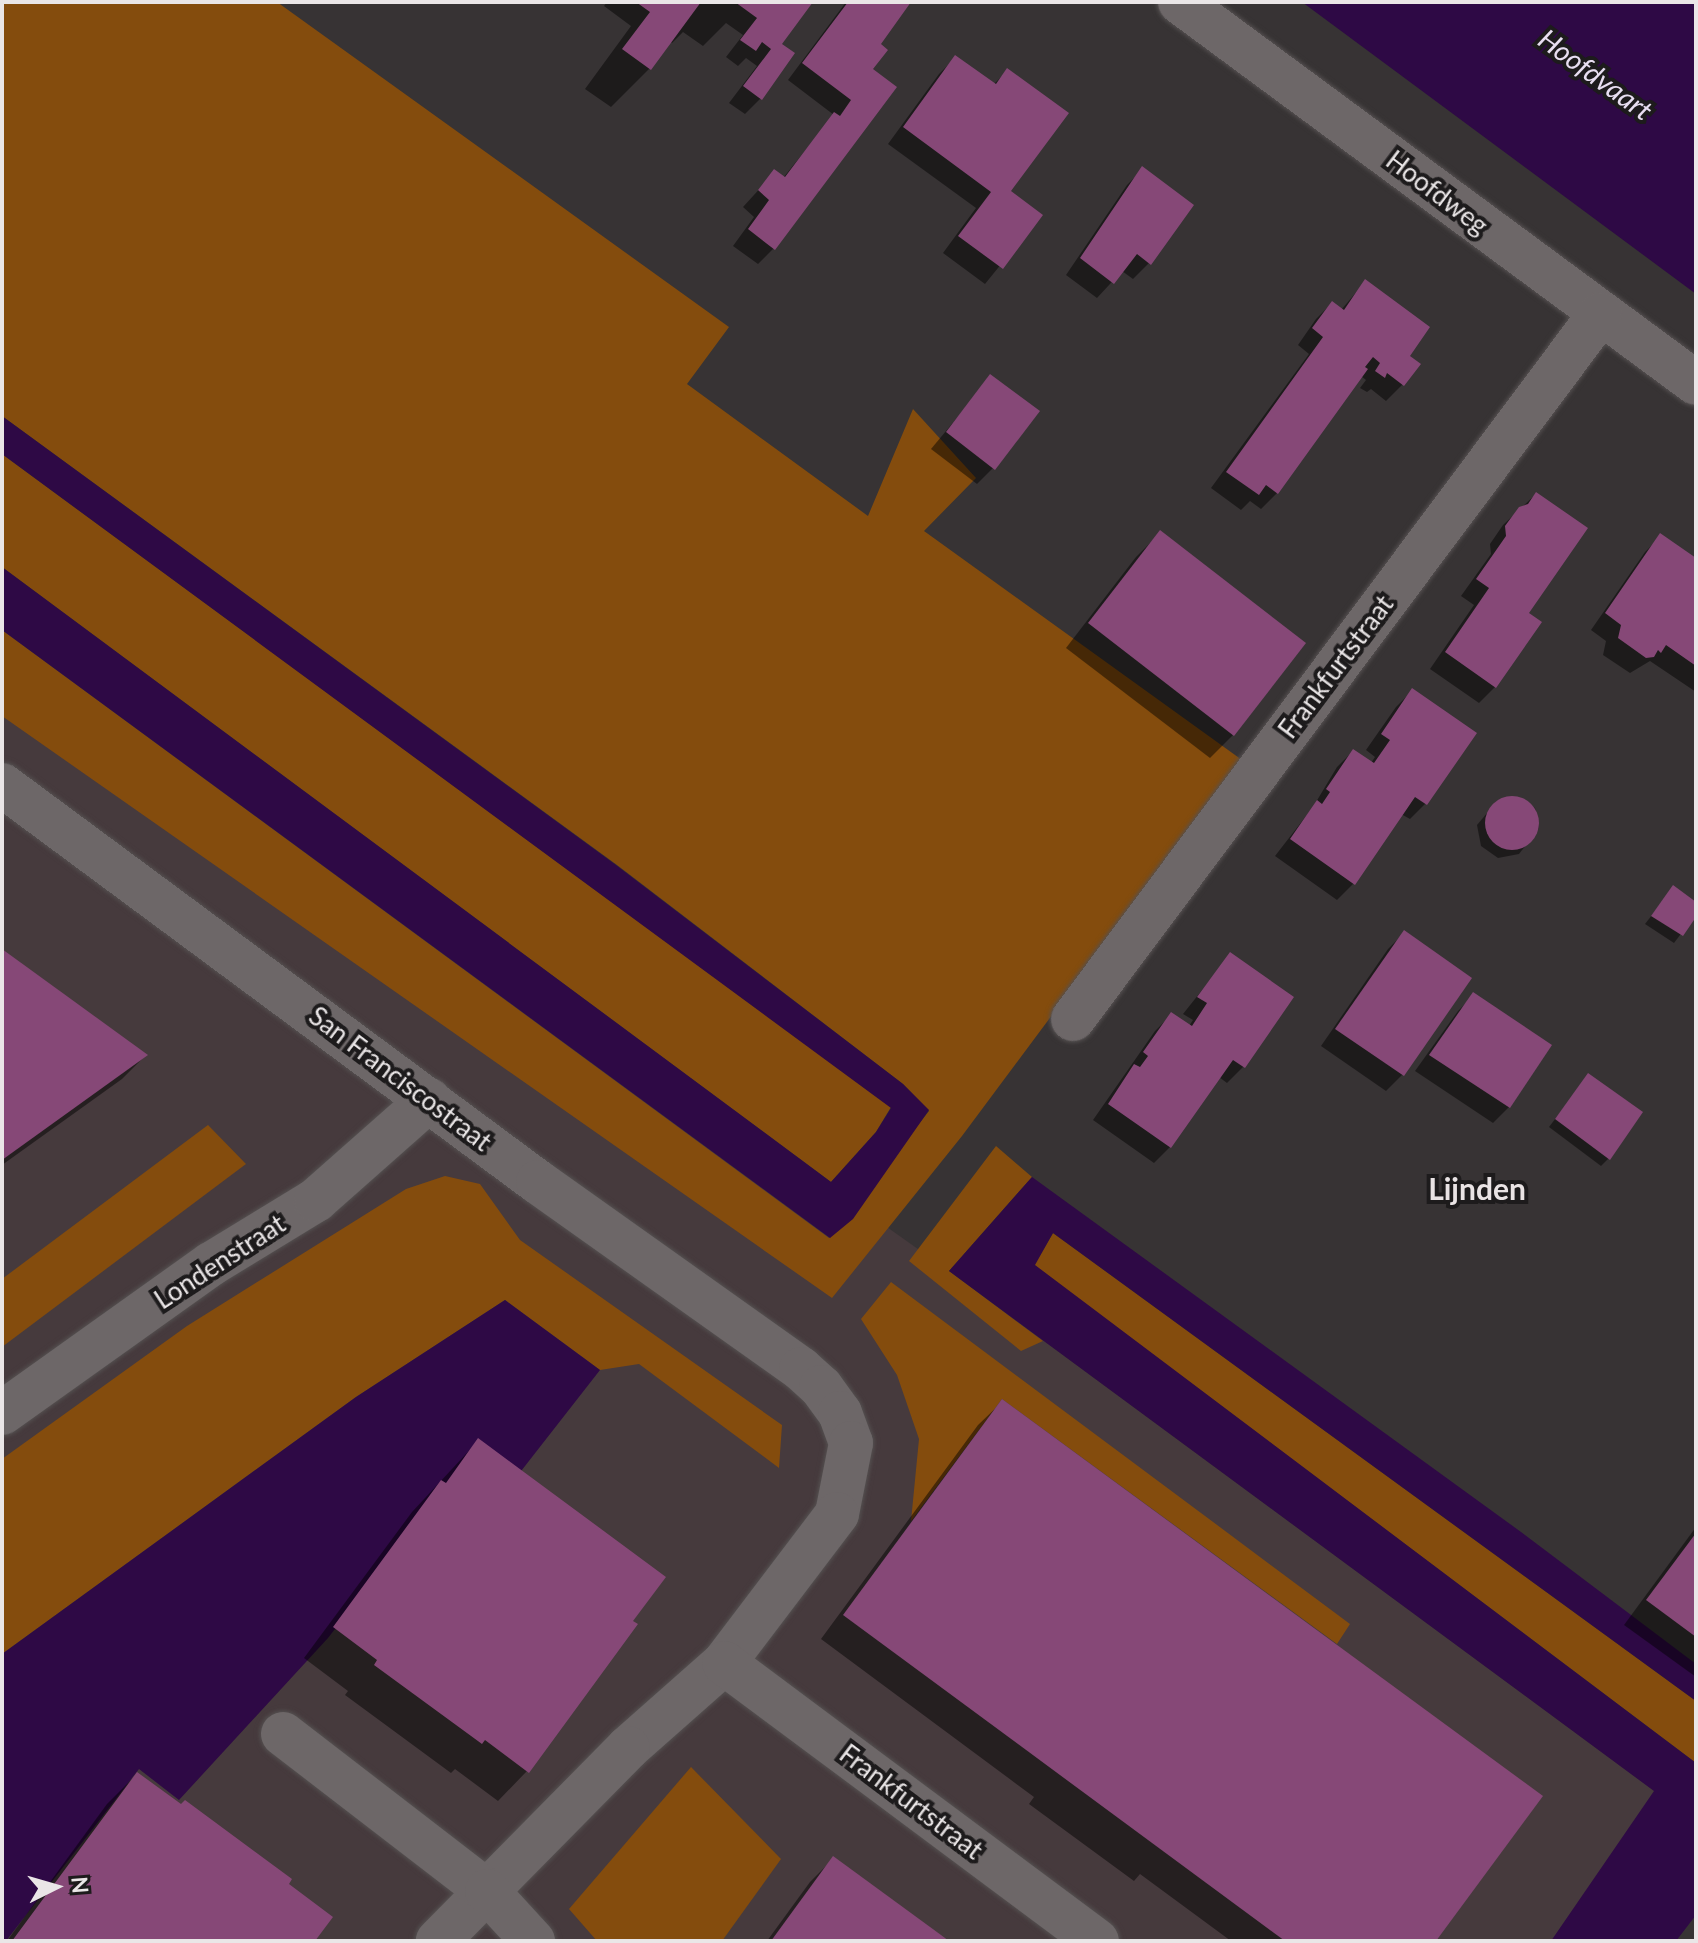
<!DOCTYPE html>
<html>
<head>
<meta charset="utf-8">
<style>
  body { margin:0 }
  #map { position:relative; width:1698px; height:1943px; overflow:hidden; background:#373334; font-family:Lato,sans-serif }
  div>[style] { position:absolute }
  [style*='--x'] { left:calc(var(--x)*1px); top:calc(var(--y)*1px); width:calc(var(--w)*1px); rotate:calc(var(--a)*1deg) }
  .built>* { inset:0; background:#463a3d }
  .green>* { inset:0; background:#844c0d }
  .water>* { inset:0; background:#2e0945 }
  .shadow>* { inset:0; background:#0007 }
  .building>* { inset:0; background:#864877 }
  .round { border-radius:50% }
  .roads { filter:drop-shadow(0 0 2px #545050) drop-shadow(0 0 2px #545050) }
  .minor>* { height:44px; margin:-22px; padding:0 22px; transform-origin:22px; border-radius:22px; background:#6d6768 }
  span { translate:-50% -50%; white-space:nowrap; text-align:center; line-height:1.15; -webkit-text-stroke:8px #1d1b1c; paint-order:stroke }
  .street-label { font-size:26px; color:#eae6e7 }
  .water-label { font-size:28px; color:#e8def1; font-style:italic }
  .quarter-label { font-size:30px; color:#e9e3e4; font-weight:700 }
  .frame { position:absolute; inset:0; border:4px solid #eae6e7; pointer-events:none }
  .north { position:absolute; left:16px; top:1847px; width:80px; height:80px; -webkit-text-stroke:6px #1d1b1c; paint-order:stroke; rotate:85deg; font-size:22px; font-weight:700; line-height:32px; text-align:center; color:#eae6e7 }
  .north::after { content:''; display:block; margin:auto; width:28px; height:36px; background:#eae6e7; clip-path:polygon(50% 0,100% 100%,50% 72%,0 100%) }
</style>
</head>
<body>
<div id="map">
  <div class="built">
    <i style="clip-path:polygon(2px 600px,949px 1271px,1655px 1791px,1553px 1941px,2px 1941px)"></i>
  </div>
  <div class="green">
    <i style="clip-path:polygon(2px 2px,277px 2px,729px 327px,687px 384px,868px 516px,913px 409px,976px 478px,924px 531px,1242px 760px,962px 1136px,832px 1298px,2px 716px,2px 630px,829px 1238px,929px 1111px,903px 1084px,617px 865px,2px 416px)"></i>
    <i style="clip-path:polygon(2px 454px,891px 1107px,876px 1132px,831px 1182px,2px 567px)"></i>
    <i style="clip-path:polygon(208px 1125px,246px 1164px,2px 1347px,2px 1279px)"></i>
    <i style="clip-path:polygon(996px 1146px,1032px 1177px,949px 1271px,1043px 1341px,1021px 1351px,909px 1261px)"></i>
    <i style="clip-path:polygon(445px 1176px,480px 1184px,520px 1240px,782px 1425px,779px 1468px,639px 1364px,600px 1370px,505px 1300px,356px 1397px,2px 1654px,2px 1459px,187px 1326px,406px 1189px)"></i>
    <i style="clip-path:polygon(1053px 1233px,1696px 1701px,1696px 1763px,1034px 1265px)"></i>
    <i style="clip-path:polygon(891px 1282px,1350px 1624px,1337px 1644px,1002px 1399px,911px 1521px,919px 1439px,897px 1375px,861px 1319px)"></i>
    <i style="clip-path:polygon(691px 1767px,781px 1859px,722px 1941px,597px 1941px,569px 1909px)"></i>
  </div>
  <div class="water">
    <i style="clip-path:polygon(1302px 2px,1696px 2px,1696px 294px)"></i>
    <i style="clip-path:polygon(2px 416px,616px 865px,903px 1084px,929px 1110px,853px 1219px,830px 1238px,2px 630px,2px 567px,831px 1182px,876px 1132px,891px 1108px,2px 454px)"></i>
    <i style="clip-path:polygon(1032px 1177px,1521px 1532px,1696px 1664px,1696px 1701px,1053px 1233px,1035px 1265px,1696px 1763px,1696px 1915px,1676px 1941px,1551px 1941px,1654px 1791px,949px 1271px)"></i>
    <i style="clip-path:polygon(505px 1300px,600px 1370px,518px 1475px,478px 1445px,328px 1638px,179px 1800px,139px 1769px,6px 1941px,2px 1941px,2px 1654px,356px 1397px)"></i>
  </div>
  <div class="shadow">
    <i style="clip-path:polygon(607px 2px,810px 2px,779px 44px,761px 98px,745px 114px,729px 103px,757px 66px,746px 58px,738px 66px,726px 57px,743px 35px,726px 23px,703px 46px,683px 32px,672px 43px,670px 41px,650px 68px,611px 107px,585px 89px,631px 26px,604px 6px)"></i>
    <i style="clip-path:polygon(846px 2px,908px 2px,878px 44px,870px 69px,774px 248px,758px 264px,733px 246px,754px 217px,743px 207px,775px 172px,783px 178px,834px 115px,788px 80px)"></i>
    <i style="clip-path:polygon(955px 58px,993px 85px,1007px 71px,1009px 191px,1041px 215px,985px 284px,943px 253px,976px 208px,888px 144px,939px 74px)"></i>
    <i style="clip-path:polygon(1143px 169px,1149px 263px,1133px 279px,1122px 271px,1097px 298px,1066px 275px,1127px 185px)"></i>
    <i style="clip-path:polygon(1365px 282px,1407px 356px,1402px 385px,1386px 401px,1371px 389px,1367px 392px,1360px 388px,1366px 380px,1361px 376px,1277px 493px,1261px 509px,1250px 501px,1241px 510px,1211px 488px,1309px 354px,1298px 345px,1316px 319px,1332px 303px,1341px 310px)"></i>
    <i style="clip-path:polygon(991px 377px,993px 468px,977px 484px,931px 449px)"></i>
    <i style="clip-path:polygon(1536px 494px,1526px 614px,1495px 687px,1479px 703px,1430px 669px,1474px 605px,1461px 596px,1491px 554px,1490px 544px,1503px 525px)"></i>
    <i style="clip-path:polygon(1160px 533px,1233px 735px,1210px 758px,1066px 648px,1136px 557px)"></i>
    <i style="clip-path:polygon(1661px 536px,1696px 561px,1696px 692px,1650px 661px,1630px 673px,1603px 655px,1606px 641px,1591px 630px,1645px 552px)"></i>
    <i style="clip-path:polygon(1412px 691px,1426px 803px,1410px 819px,1401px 814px,1353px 884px,1337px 900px,1275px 856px,1313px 807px,1337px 767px,1353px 751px,1371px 763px,1375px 757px,1366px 750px,1396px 707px)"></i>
    <i style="clip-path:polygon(1518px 797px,1535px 808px,1539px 828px,1519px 854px,1498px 858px,1481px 846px,1477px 825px,1498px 800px)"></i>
    <i style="clip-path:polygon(1673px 888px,1696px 904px,1696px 914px,1674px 943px,1645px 924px)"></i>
    <i style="clip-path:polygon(1404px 933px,1470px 979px,1402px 1075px,1386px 1091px,1321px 1046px,1388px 949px)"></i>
    <i style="clip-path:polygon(2px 952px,145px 1056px,122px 1079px,2px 1165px)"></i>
    <i style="clip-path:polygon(1230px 955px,1243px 1067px,1227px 1083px,1219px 1077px,1170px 1147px,1154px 1163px,1093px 1120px,1155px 1031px,1171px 1015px,1189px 1026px,1193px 1020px,1183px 1014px)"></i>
    <i style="clip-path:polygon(1474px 995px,1509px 1107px,1493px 1123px,1415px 1071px,1458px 1011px)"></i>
    <i style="clip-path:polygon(1588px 1076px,1608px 1159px,1601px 1166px,1549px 1127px)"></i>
    <i style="clip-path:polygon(1002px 1402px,1434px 1941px,1231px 1941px,1140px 1874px,1134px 1881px,1029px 1804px,1034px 1797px,821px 1639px,978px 1425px)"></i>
    <i style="clip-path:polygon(478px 1441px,527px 1771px,498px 1801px,455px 1769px,451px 1773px,345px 1695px,348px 1691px,304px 1658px,412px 1512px)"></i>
    <i style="clip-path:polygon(1696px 1527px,1696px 1677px,1624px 1625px)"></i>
    <i style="clip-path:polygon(137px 1774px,286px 1884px,313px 1941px,7px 1941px,107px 1804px)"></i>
    <i style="clip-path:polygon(833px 1859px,945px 1941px,767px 1941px,810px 1882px)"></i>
  </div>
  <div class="building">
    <i style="clip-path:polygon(636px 2px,701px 2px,651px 70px,622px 49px,650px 12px)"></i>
    <i style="clip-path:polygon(735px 2px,813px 2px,782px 44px,795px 53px,762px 100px,743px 86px,771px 49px,762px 42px,756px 51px,740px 40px,757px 18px)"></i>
    <i style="clip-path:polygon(848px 2px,911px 2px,881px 44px,888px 50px,873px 69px,897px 87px,775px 250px,748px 229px,769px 200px,758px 190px,774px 169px,785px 177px,834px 112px,840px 116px,851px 100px,802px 63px)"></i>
    <i style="clip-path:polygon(955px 55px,996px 84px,1007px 68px,1069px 113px,1011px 191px,1043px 215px,1003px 269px,958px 236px,991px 192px,903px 127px)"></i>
    <i style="clip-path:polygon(1142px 166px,1194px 205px,1151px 265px,1137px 254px,1114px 284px,1080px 258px)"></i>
    <i style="clip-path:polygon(1365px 279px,1430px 327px,1410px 356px,1421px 364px,1404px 386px,1387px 373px,1385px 378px,1375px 371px,1380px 363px,1373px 357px,1365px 367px,1368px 369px,1278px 494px,1266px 485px,1259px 495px,1226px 472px,1323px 337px,1312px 328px,1332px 301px,1344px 310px)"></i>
    <i style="clip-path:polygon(990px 374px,1040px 411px,995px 470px,946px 432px)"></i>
    <i style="clip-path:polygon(1536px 492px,1588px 528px,1529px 613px,1542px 622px,1496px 688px,1445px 652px,1489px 588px,1476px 579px,1506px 536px,1505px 526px,1519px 507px,1528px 504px)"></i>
    <i style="clip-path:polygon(1160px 530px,1306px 643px,1234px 736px,1088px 623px)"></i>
    <i style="clip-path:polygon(1660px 533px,1696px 558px,1696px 666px,1666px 645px,1661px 653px,1658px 650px,1654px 657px,1646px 658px,1618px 638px,1621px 625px,1605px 613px)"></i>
    <i style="clip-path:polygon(1412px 688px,1477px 733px,1427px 805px,1415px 797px,1355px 885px,1290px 839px,1317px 800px,1322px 804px,1330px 792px,1326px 789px,1353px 749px,1374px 763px,1390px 740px,1381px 734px)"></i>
    <i class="round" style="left:1485px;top:796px;width:54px;height:54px"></i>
    <i style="clip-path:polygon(1673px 885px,1696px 902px,1696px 917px,1683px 936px,1651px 916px)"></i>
    <i style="clip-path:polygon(1404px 930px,1472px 978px,1404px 1076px,1335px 1029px)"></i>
    <i style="clip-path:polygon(2px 949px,148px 1055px,2px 1160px)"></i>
    <i style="clip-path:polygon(1230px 952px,1294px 997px,1245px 1068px,1233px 1060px,1171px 1148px,1108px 1104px,1134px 1064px,1140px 1067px,1148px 1056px,1143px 1052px,1171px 1012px,1192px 1026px,1207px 1003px,1197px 997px)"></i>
    <i style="clip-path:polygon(1473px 992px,1552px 1045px,1510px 1108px,1429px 1055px)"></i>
    <i style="clip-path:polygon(1588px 1073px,1643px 1112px,1610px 1160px,1555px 1119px)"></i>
    <i style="clip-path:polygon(1002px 1399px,1543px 1796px,1436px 1941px,1285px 1941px,843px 1615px)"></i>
    <i style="clip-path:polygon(478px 1438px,666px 1577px,633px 1621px,638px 1624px,529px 1773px,485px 1740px,482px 1744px,374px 1665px,377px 1660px,333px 1627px,441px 1480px,446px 1483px)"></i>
    <i style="clip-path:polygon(1696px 1533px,1696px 1637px,1646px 1600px)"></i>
    <i style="clip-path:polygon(137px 1772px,181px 1804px,185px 1800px,292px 1879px,289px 1884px,333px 1917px,315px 1941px,12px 1941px)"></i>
    <i style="clip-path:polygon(833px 1856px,941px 1935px,949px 1941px,771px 1941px)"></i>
  </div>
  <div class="roads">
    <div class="minor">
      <i style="--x:1180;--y:2;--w:641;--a:36.44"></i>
      <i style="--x:2;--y:785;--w:667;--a:36.53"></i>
      <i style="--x:538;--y:1182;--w:323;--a:35.4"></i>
      <i style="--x:801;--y:1369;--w:27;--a:42"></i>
      <i style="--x:821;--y:1387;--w:32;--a:54"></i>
      <i style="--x:840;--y:1413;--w:32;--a:70"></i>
      <i style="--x:851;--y:1443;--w:72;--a:101.2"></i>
      <i style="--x:837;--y:1514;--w:187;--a:127.2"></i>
      <i style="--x:724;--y:1663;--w:128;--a:138.5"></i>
      <i style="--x:628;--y:1748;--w:271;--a:134.6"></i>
      <i style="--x:1073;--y:1019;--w:880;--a:-53.22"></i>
      <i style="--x:2;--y:1413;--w:257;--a:-35.5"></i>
      <i style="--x:211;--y:1264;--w:123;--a:-31.4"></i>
      <i style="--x:316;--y:1200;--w:151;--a:-41.5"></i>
      <i style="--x:724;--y:1663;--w:465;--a:36.7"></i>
      <i style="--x:283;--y:1734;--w:257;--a:37.6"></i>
      <i style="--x:487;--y:1891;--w:68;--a:47.4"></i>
    </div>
  </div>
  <div class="street-label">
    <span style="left:1437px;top:193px;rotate:37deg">Hoofdweg</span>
    <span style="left:1336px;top:667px;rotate:-53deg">Frankfurtstraat</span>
    <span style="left:400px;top:1079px;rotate:37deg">San Franciscostraat</span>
    <span style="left:220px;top:1262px;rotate:-33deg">Londenstraat</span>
    <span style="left:911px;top:1802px;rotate:37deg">Frankfurtstraat</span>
  </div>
  <div class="water-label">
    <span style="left:1596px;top:74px;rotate:36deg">Hoofdvaart</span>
  </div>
  <div class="quarter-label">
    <span style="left:1477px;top:1188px">Lijnden</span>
  </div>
  <div class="frame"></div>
  <div class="north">N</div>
</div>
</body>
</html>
